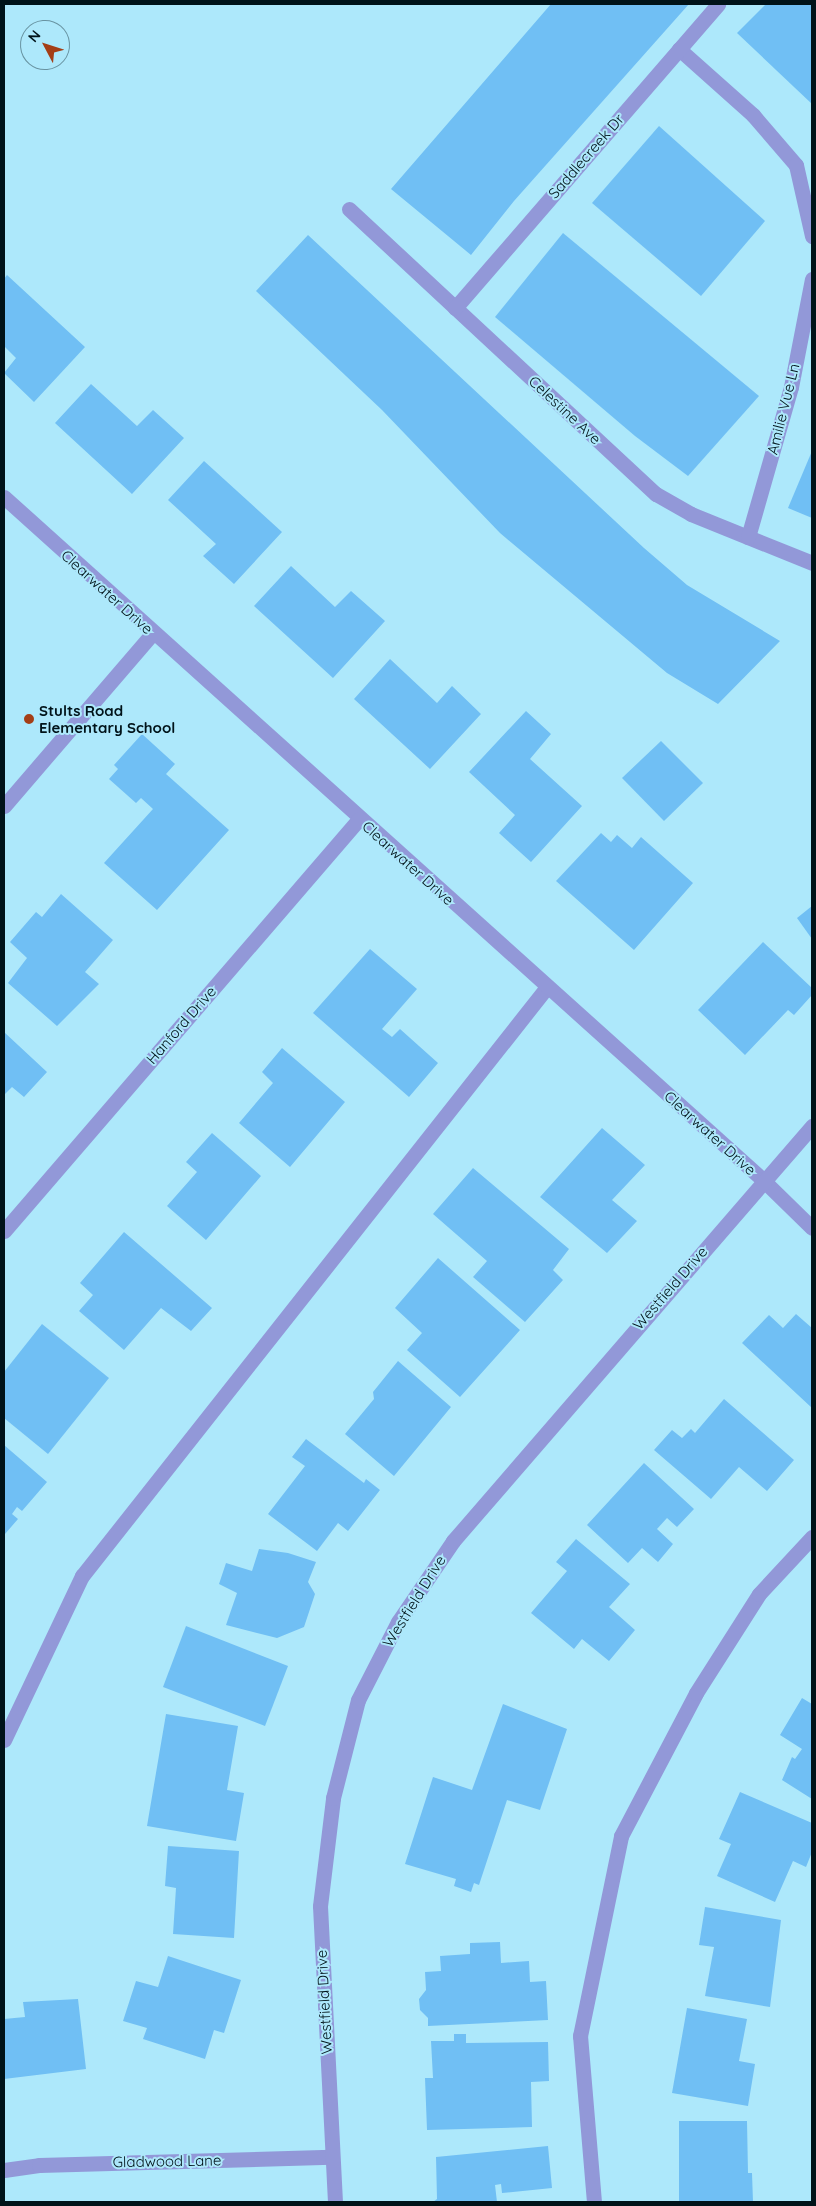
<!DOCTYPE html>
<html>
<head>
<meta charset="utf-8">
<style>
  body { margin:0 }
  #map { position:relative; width:816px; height:2206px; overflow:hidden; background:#ade8fb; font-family:Quicksand,sans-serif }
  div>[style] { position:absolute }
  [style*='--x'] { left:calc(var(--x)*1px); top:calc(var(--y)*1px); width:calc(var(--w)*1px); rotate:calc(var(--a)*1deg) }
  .building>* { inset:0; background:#70bff4 }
  .service>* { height:15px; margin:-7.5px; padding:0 7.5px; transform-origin:7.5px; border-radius:7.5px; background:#9298d8 }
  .minor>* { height:15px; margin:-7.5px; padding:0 7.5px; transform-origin:7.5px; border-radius:7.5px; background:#9298d8 }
  .dots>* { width:14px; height:14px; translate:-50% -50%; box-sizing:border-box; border:2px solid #ade8fb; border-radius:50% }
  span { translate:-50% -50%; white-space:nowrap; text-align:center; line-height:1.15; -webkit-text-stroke:4px #ade8fb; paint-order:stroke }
  .street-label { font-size:15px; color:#001319 }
  .poi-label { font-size:15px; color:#001319; font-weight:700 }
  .left { translate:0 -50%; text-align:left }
  .frame { position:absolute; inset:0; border:5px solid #001319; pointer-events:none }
  .north { position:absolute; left:20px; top:20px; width:50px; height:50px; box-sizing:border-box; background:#ade8fb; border:1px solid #6893a1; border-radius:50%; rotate:310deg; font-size:14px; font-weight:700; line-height:20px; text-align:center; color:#001319 }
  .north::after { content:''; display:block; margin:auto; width:18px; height:22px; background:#a43e16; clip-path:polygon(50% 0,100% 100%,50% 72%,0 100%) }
</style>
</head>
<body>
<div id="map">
  <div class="building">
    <i style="clip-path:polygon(551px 4px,689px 4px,514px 201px,471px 255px,391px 189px)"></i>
    <i style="clip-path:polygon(766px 4px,812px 4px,812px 104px,737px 33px)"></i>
    <i style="clip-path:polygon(659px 126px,765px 221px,701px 296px,592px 203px)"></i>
    <i style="clip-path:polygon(563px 233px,759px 396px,688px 476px,635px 436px,495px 317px)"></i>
    <i style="clip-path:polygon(308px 235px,644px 548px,687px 585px,780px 641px,718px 704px,667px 673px,500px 533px,382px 410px,256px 291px)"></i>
    <i style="clip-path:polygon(7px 275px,85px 347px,34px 402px,4px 373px,16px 358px,4px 346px,4px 279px)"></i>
    <i style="clip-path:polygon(91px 384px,137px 426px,153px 410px,184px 438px,132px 494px,55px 423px)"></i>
    <i style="clip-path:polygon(812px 451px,812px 518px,788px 508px)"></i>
    <i style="clip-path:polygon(204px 461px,282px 532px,234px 584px,203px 556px,216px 544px,168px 500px)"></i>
    <i style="clip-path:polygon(291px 566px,335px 607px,351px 591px,385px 621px,333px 678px,254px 606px)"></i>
    <i style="clip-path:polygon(390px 659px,437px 703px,452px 686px,481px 714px,430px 769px,354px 699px)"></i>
    <i style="clip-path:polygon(526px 711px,551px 734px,530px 759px,582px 806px,531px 862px,499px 833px,515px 815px,469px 772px)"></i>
    <i style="clip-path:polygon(142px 734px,175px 764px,166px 774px,229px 830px,157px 910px,104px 863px,153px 809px,141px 798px,136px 803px,109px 779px,118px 769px,114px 765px)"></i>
    <i style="clip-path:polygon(661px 741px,703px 783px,664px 821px,622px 778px)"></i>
    <i style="clip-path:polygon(601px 833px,611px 842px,617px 835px,632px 848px,641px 837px,693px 883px,634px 950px,556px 881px)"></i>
    <i style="clip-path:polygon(61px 894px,113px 940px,85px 972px,99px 984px,57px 1026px,8px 983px,27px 958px,10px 942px,36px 912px,42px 917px)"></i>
    <i style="clip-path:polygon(812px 906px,812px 939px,797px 918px)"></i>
    <i style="clip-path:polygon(763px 942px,812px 988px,812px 995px,794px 1015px,788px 1010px,745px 1055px,698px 1010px)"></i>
    <i style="clip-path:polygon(370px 949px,417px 989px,382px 1029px,392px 1037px,400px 1029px,438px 1063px,409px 1097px,313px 1013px)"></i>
    <i style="clip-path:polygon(4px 1032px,47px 1072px,24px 1097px,12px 1087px,4px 1095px)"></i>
    <i style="clip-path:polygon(282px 1048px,345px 1102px,290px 1167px,239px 1123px,273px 1083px,262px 1072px)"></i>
    <i style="clip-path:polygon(602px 1128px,645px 1165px,612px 1200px,637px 1221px,607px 1253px,540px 1197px)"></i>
    <i style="clip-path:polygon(212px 1133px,261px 1176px,206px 1240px,167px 1206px,197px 1172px,186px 1162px)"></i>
    <i style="clip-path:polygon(473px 1168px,569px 1249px,553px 1270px,563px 1280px,525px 1322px,473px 1277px,487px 1261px,433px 1214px)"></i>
    <i style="clip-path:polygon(124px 1232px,212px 1308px,191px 1331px,161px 1308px,124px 1350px,79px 1311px,93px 1295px,80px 1283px)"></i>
    <i style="clip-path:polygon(438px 1258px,520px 1330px,460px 1397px,407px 1350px,422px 1333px,395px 1308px)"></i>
    <i style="clip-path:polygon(796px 1314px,812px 1328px,812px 1408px,742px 1343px,769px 1315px,783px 1328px)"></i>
    <i style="clip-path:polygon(42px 1324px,109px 1378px,48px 1454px,4px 1418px,4px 1372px)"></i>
    <i style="clip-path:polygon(398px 1361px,451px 1407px,394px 1476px,345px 1434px,374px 1399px,373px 1392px)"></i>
    <i style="clip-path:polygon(724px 1399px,794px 1460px,767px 1491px,739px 1467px,711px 1499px,654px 1450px,672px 1430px,682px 1438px,691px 1429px,695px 1433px)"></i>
    <i style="clip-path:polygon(306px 1439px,364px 1483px,366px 1479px,380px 1490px,348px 1531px,338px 1523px,317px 1551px,268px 1514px,305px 1466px,292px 1457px)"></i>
    <i style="clip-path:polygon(4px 1445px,47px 1482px,22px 1511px,17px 1507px,12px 1514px,18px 1519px,5px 1534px)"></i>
    <i style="clip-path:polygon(644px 1463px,694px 1509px,677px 1527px,667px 1518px,657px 1529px,673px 1544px,658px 1562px,642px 1548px,628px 1563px,587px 1525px)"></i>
    <i style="clip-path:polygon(576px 1539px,630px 1584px,609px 1607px,635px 1630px,609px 1661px,582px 1639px,574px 1649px,531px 1613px,567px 1571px,556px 1562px)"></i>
    <i style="clip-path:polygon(259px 1549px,288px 1553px,316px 1562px,308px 1582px,315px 1594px,304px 1627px,277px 1638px,226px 1625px,237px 1593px,219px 1584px,226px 1563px,252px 1571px)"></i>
    <i style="clip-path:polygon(186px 1626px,288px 1666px,265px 1726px,163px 1687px)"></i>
    <i style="clip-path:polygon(802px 1698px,812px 1704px,812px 1799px,782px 1780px,792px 1757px,795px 1759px,802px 1749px,780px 1735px)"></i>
    <i style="clip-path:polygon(503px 1704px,567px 1729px,540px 1810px,507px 1800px,479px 1885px,474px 1883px,471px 1892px,454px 1886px,456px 1879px,405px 1864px,433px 1777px,472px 1790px)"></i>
    <i style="clip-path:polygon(166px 1714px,238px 1726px,227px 1790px,244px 1793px,236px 1841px,147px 1826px)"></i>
    <i style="clip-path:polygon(740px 1792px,812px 1823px,812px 1852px,806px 1867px,793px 1861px,775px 1902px,717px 1876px,731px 1844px,719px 1839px)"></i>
    <i style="clip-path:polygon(168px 1846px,239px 1851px,234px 1938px,173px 1934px,176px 1888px,165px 1886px)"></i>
    <i style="clip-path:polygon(705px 1907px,781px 1920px,770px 2007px,705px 1996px,714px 1947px,699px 1945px)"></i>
    <i style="clip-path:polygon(500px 1942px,501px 1963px,529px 1961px,530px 1982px,546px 1981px,548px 2020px,428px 2026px,428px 2018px,420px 2010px,419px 1999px,426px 1990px,425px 1972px,441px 1971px,440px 1956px,470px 1954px,470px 1943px)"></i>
    <i style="clip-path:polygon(168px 1956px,241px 1980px,224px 2033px,214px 2030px,205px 2059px,143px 2039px,147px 2028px,123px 2021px,136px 1981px,158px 1987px)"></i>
    <i style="clip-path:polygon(78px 1999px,86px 2069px,4px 2079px,4px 2019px,25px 2017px,23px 2002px)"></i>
    <i style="clip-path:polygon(687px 2008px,747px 2019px,739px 2061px,755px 2064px,748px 2106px,672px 2093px)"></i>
    <i style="clip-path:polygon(454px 2034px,466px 2034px,466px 2043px,548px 2042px,549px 2081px,531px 2082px,532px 2127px,427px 2130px,425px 2078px,433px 2078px,431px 2041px,454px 2041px)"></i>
    <i style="clip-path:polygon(679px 2121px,747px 2121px,748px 2173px,752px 2173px,753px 2202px,679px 2202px)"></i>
    <i style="clip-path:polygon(548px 2146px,552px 2188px,502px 2193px,501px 2184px,495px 2185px,497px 2202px,433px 2202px,437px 2199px,436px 2157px)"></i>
  </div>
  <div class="service">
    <i style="--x:4;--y:806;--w:228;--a:-49.3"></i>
    <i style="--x:4;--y:1740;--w:182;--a:-64.6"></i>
    <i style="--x:82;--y:1576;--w:750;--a:-51.71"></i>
    <i style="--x:594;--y:2202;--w:167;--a:-94.8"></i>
    <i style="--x:580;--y:2036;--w:204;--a:-78.4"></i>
    <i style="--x:621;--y:1836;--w:161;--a:-62.3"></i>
    <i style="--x:696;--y:1693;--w:117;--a:-57.5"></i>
    <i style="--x:759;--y:1594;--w:78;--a:-47.1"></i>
  </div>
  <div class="minor">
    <i style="--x:679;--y:49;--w:99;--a:41.7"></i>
    <i style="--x:753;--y:115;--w:66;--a:49.3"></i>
    <i style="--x:796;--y:165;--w:73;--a:77.3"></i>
    <i style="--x:349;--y:209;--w:419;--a:42.9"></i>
    <i style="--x:656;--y:494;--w:40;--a:29.7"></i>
    <i style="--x:691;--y:514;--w:131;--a:22"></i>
    <i style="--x:455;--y:308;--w:402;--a:-49.1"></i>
    <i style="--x:4;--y:497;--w:1020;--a:41.98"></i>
    <i style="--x:762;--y:1179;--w:70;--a:44.4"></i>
    <i style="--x:748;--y:537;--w:156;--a:-74"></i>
    <i style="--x:791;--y:387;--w:110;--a:-79"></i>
    <i style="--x:4;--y:1231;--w:544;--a:-49.25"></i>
    <i style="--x:4;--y:2170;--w:35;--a:-8"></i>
    <i style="--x:39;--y:2165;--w:292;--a:-1.6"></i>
    <i style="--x:335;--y:2202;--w:296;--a:-92.9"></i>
    <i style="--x:320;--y:1906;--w:109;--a:-83.1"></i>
    <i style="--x:333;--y:1798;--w:101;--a:-75.7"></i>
    <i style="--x:358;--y:1700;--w:88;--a:-62.9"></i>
    <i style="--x:398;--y:1622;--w:98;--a:-55.8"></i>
    <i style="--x:453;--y:1541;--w:549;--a:-49.14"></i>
  </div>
  <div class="dots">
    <i style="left:29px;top:719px;background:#a43e16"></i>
  </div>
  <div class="street-label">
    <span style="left:586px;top:156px;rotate:-49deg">Saddlecreek Dr</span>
    <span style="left:783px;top:409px;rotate:-76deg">Amilie Vue Ln</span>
    <span style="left:565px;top:410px;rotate:43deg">Celestine Ave</span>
    <span style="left:107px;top:592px;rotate:42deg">Clearwater Drive</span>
    <span style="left:408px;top:863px;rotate:42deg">Clearwater Drive</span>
    <span style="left:181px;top:1025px;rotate:-49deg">Hanford Drive</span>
    <span style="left:710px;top:1133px;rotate:42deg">Clearwater Drive</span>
    <span style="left:670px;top:1288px;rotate:-49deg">Westfield Drive</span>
    <span style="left:414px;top:1601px;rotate:-58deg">Westfield Drive</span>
    <span style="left:324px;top:2002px;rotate:-93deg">Westfield Drive</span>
    <span style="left:167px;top:2161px;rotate:-1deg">Gladwood Lane</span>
  </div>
  <div class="poi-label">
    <span class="left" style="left:39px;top:719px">Stults Road<br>Elementary School</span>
  </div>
  <div class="frame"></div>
  <div class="north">N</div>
</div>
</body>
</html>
